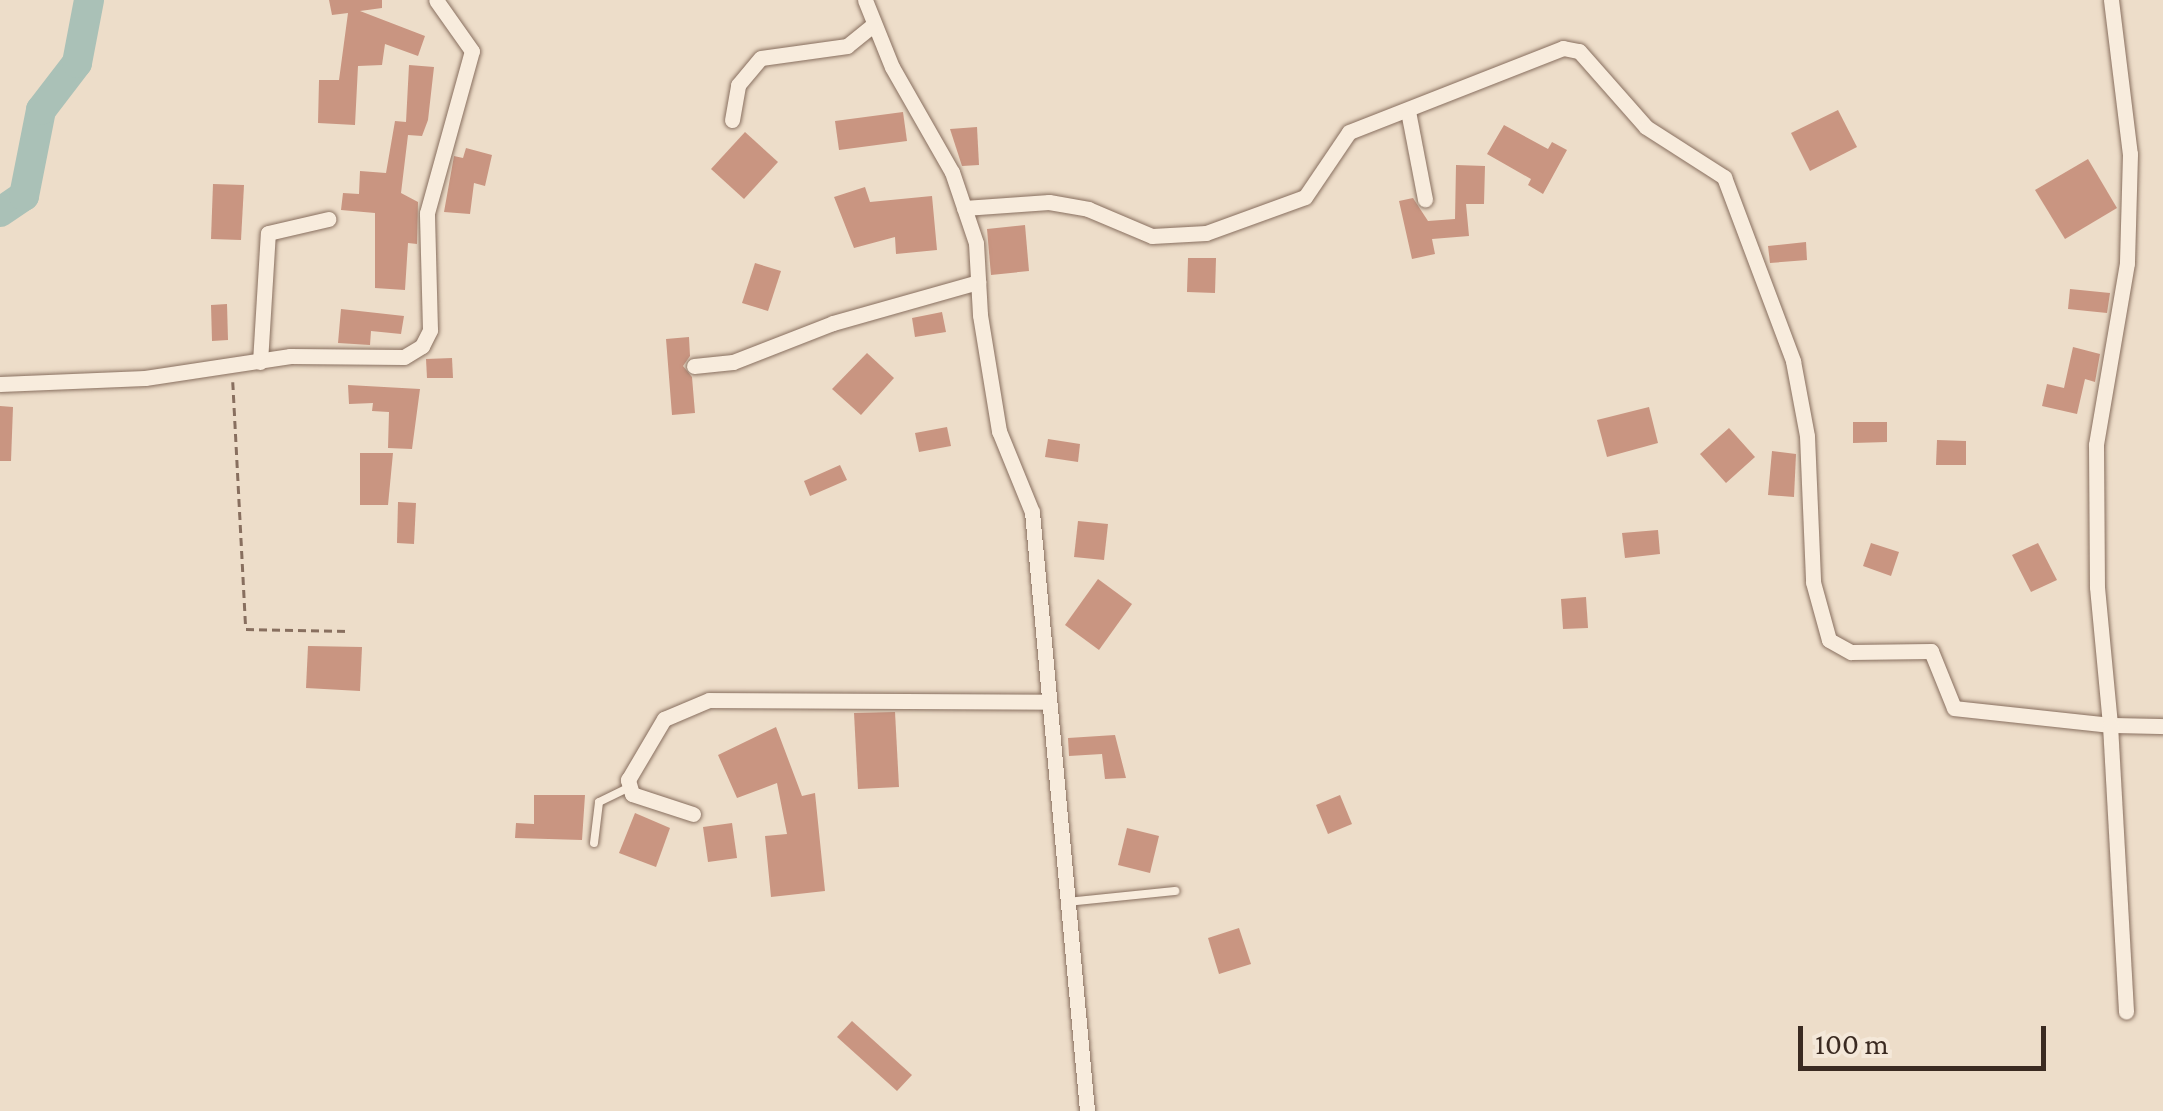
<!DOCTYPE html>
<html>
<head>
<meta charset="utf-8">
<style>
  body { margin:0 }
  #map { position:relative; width:2163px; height:1111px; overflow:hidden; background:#edddc9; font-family:"Crimson Pro",serif }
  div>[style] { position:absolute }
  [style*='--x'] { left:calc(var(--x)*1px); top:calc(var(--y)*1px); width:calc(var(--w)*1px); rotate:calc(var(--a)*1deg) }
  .river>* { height:30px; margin:-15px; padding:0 15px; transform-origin:15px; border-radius:15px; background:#aac1b7 }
  .building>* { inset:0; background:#c99581 }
  .path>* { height:2.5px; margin-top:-1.25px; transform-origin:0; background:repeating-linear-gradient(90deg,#886f5f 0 8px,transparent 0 13px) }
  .roads { filter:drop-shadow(0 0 2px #886f5f) drop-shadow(0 0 2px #886f5f) }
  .lane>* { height:8px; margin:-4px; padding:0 4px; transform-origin:4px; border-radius:4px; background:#f8ecdd }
  .street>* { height:15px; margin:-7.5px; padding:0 7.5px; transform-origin:7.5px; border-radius:7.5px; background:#f8ecdd }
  span { translate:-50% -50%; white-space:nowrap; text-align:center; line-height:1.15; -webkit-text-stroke:9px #f4e8d9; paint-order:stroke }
  .scale { position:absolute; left:1798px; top:1026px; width:248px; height:45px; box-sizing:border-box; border:5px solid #3a2a21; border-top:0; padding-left:12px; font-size:30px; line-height:35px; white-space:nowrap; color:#3a2a21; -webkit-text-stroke:8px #f4e8d9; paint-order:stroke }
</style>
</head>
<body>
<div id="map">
  <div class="river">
    <i style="--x:0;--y:212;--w:29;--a:-34"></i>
    <i style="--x:24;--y:196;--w:88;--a:-78.8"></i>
    <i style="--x:41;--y:110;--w:59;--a:-52.5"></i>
    <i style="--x:77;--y:63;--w:64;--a:-79.2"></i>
  </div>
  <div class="building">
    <i style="clip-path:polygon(329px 0,382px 0,382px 8px,360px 11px,425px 36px,418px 56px,385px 44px,382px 65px,358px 66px,355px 125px,318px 123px,319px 80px,339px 80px,348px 13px,332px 15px)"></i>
    <i style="clip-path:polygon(409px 65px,434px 67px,428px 120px,422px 136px,408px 135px,401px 193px,418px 202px,417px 244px,408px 243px,405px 290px,375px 288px,375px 213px,341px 210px,343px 193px,359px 194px,360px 171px,386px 173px,395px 121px,406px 122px)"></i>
    <i style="clip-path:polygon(1838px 110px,1857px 147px,1810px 171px,1791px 133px)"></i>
    <i style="clip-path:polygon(903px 112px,907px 141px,839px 150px,835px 121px)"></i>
    <i style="clip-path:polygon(1504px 125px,1548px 149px,1552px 142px,1567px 150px,1543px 194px,1528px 185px,1531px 179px,1487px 154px)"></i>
    <i style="clip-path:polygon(977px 127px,979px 165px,962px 166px,950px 129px)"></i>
    <i style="clip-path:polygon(745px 132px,778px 162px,744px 199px,711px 169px)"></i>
    <i style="clip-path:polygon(466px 148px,492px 155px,485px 186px,474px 183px,470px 214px,444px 212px,454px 156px,463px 158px)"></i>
    <i style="clip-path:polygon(2088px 159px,2117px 208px,2065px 239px,2035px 190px)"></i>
    <i style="clip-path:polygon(1456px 165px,1485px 166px,1484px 204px,1466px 204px,1469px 236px,1432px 239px,1435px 254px,1412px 259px,1399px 201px,1413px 198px,1428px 221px,1455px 219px)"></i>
    <i style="clip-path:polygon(213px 184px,244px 185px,241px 240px,211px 239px)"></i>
    <i style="clip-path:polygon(865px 187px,870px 202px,932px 196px,937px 250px,896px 254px,895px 237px,854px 248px,834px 197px)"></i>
    <i style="clip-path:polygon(1025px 225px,1029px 271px,991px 275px,987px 229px)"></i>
    <i style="clip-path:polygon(1806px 242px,1807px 260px,1770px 263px,1768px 246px)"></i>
    <i style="clip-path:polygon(1188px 258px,1216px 258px,1215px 293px,1187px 292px)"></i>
    <i style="clip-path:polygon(755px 263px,781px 271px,768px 311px,742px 303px)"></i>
    <i style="clip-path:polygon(2070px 289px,2110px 293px,2107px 313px,2068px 309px)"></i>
    <i style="clip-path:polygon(227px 304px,228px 340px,212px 341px,211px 305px)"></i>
    <i style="clip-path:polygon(341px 309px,404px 316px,401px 334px,371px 331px,370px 345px,338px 343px)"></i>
    <i style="clip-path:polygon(942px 312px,946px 332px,915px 337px,912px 318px)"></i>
    <i style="clip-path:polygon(689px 337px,690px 356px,683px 366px,692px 377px,695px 413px,672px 415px,666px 339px)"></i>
    <i style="clip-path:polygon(2073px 347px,2100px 354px,2095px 382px,2085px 379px,2077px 414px,2042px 406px,2047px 384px,2064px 388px)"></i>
    <i style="clip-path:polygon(867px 353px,894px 378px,861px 415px,832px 389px)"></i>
    <i style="clip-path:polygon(452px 358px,453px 378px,427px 378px,426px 359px)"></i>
    <i style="clip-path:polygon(348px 385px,420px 389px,412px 449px,388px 448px,389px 412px,372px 411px,373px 403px,349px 404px)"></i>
    <i style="clip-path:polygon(0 406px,13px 407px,11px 461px,0 461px)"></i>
    <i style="clip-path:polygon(1649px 407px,1658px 443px,1607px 457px,1597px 420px)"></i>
    <i style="clip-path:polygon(1853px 422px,1887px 422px,1887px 442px,1853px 443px)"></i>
    <i style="clip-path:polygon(947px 427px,951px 446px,919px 452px,915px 433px)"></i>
    <i style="clip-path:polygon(1729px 428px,1755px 457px,1726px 483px,1700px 454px)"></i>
    <i style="clip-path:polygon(1048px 439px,1080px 444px,1078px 462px,1045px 457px)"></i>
    <i style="clip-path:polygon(1937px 440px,1966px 441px,1966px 465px,1936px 465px)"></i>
    <i style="clip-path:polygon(1772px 451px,1796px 454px,1794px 497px,1768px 495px)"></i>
    <i style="clip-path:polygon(360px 453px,393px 453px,388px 505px,360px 505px)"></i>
    <i style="clip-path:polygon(840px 465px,847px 480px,810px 496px,804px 481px)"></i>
    <i style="clip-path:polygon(398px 502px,416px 503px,414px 544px,397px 543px)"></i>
    <i style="clip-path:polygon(1078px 521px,1108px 524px,1104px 560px,1074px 557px)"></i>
    <i style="clip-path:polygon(1658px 530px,1660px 554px,1625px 558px,1622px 533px)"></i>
    <i style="clip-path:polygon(1871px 543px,1899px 552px,1891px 576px,1863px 566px)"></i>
    <i style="clip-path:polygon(2038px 543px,2057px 580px,2031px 592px,2012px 555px)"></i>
    <i style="clip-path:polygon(1098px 579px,1132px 604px,1099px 650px,1065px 625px)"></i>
    <i style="clip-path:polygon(1586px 597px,1588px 628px,1563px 629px,1561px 599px)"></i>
    <i style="clip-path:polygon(308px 646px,362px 647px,360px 691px,306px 688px)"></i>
    <i style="clip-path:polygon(895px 712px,899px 787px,858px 789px,854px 713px)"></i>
    <i style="clip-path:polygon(776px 727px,802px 796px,815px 793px,825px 891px,771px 897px,765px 836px,787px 834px,777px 783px,737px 798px,718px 755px)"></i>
    <i style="clip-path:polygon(1115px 735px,1126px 778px,1105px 779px,1102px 754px,1069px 756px,1068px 738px)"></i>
    <i style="clip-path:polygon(534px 795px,585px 795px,582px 840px,515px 838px,516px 823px,534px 824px)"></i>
    <i style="clip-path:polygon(1340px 795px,1352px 824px,1328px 834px,1316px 805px)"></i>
    <i style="clip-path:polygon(635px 813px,670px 828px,656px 867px,619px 853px)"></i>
    <i style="clip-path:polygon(732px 823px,737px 858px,708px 862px,703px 827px)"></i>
    <i style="clip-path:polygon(1127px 828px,1159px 836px,1150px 873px,1118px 865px)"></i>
    <i style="clip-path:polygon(1239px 928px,1251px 964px,1219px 974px,1208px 938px)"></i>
    <i style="clip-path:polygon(852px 1021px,912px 1075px,897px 1091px,837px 1037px)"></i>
  </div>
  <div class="path">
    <i style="--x:233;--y:382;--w:247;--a:87"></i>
    <i style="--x:246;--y:629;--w:104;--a:1.1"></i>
  </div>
  <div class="roads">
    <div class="lane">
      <i style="--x:594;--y:843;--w:41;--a:-83"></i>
      <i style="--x:599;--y:802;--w:32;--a:-26"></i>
      <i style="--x:1066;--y:902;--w:110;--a:-5.8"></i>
    </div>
    <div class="street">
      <i style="--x:865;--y:0;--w:72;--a:68.1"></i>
      <i style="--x:892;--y:67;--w:121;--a:60.3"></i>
      <i style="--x:952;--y:172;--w:75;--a:71.3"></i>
      <i style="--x:976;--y:243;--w:72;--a:86.8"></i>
      <i style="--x:980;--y:315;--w:118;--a:80.7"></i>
      <i style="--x:999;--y:431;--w:87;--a:67.8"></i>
      <i style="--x:1032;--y:512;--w:602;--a:84.75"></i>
      <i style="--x:2111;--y:0;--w:155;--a:83"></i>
      <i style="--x:2130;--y:154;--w:109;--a:91.6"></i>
      <i style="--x:2127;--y:263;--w:185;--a:99.7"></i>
      <i style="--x:2096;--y:445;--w:142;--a:89.6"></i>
      <i style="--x:2097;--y:587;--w:139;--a:84.6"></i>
      <i style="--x:2110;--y:725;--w:53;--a:1.1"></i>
      <i style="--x:1408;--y:111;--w:90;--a:79.1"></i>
      <i style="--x:732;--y:120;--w:36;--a:-80"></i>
      <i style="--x:738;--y:85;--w:35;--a:-50"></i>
      <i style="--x:761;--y:58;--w:87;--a:-7.9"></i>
      <i style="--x:847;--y:46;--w:35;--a:-39"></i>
      <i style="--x:964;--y:208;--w:85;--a:-4"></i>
      <i style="--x:1049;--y:202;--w:40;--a:10"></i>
      <i style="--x:1088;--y:209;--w:69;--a:22.9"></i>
      <i style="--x:1152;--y:236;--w:54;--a:-3.2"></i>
      <i style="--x:1206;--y:233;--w:105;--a:-20"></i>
      <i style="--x:1305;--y:197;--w:78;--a:-55.9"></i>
      <i style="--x:1349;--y:132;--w:230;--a:-21.4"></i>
      <i style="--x:1563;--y:48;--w:16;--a:11"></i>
      <i style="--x:1579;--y:51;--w:101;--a:48.6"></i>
      <i style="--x:1646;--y:127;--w:93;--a:32.7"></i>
      <i style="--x:1724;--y:177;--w:197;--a:69.4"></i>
      <i style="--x:1793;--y:361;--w:76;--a:79.4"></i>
      <i style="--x:1807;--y:436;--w:146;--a:87.6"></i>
      <i style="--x:1813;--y:582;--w:60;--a:74.6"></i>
      <i style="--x:1829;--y:640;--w:25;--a:29"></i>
      <i style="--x:1851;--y:652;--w:80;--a:-0.7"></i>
      <i style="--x:1931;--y:651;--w:61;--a:68"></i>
      <i style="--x:1954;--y:708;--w:157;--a:6.2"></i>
      <i style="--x:2110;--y:725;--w:287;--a:86.8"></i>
      <i style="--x:260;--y:362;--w:129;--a:-86.5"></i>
      <i style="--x:268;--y:233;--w:62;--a:-13.1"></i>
      <i style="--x:694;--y:366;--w:39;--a:-6"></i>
      <i style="--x:733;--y:362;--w:107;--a:-21.3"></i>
      <i style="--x:833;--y:323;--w:151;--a:-15.8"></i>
      <i style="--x:0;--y:384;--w:145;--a:-2.4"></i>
      <i style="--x:145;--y:378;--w:147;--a:-8.6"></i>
      <i style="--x:290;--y:356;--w:114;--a:0.5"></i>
      <i style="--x:404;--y:357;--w:21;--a:-31"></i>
      <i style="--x:422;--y:346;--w:18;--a:-63"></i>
      <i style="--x:430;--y:330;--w:117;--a:-91.5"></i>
      <i style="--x:427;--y:213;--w:168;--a:-74.5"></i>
      <i style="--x:472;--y:51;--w:62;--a:-125.2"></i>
      <i style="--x:693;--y:814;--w:64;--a:-161.8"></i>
      <i style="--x:632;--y:794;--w:15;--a:-106"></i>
      <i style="--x:628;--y:780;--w:71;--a:-59.5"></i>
      <i style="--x:664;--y:719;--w:49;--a:-22.9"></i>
      <i style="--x:709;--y:700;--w:339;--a:0.3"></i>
    </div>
  </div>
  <div class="scale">100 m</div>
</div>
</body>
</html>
